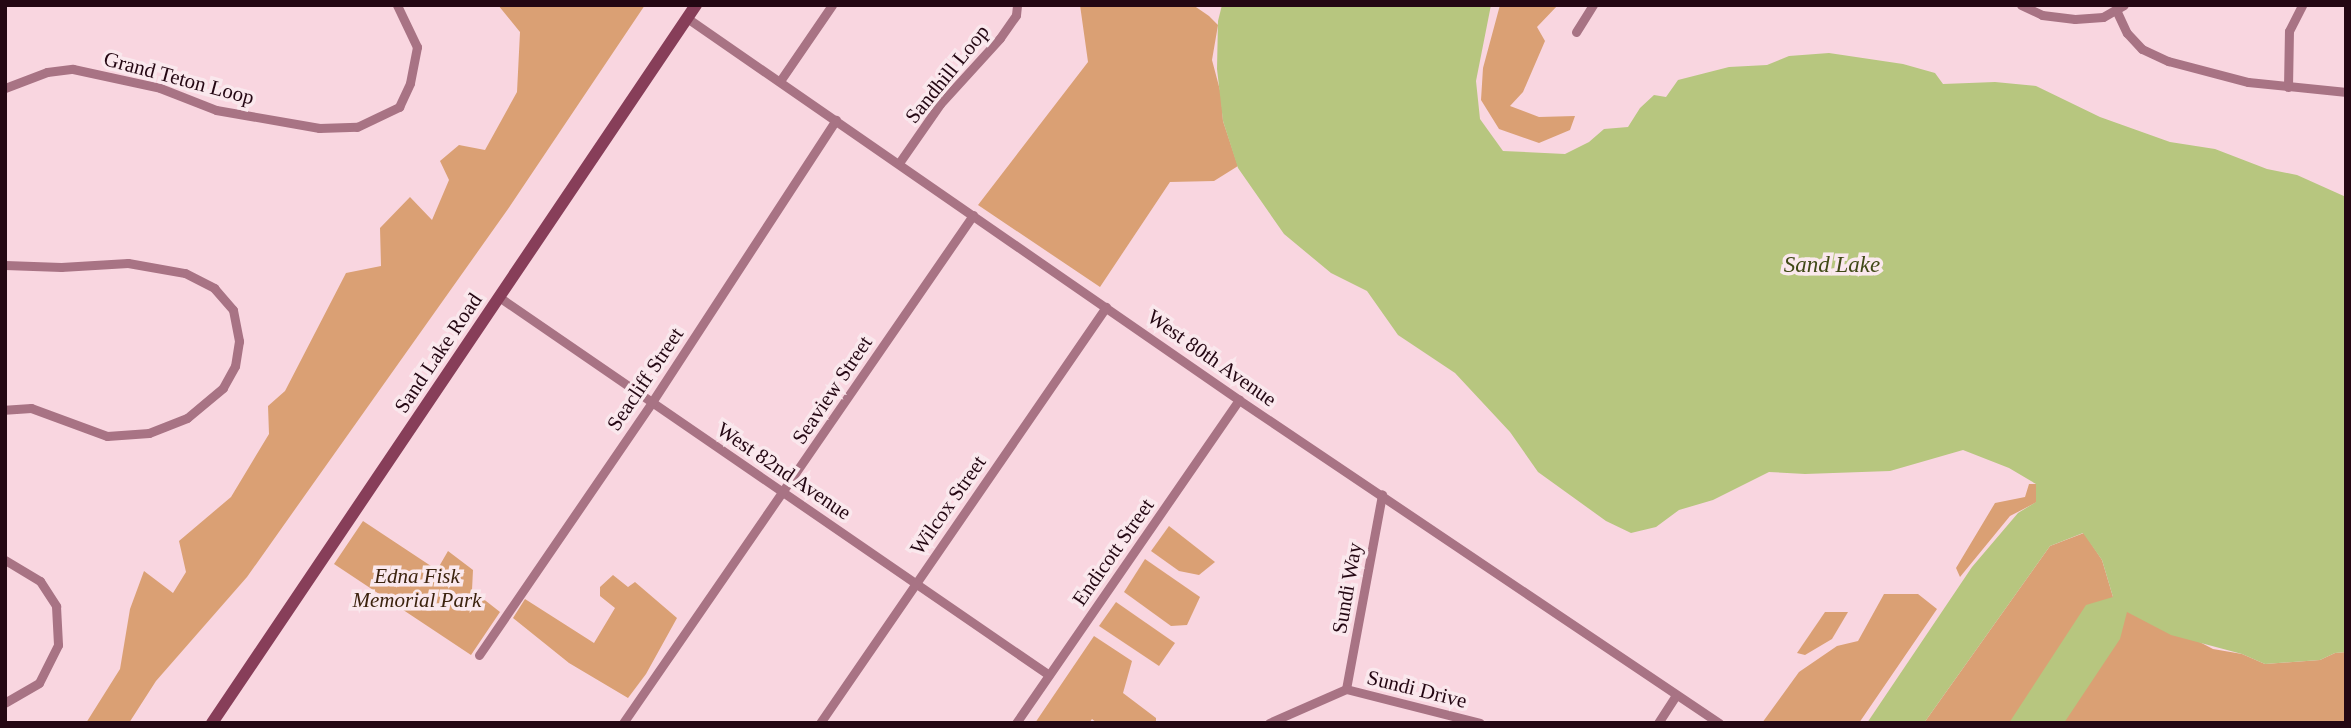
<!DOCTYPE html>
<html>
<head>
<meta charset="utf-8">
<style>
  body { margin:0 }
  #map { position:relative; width:2351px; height:728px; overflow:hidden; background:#f9d6e0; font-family:"Times New Roman",serif }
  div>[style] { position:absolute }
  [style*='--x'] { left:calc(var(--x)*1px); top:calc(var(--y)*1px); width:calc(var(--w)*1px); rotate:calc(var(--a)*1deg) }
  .green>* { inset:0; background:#daa074 }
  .water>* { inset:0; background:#b7c67f }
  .street>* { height:9px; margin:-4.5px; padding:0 4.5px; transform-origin:4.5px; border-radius:4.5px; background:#a87384 }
  .secondary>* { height:12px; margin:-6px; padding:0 6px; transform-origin:6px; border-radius:6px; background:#873e59 }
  span { translate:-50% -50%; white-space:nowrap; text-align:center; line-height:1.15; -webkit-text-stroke:7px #fae8ed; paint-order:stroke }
  .street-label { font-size:21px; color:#240713 }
  .park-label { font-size:21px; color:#3c230e; font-style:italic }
  .water-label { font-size:23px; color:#404916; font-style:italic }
  .frame { position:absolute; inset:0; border:7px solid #240713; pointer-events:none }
</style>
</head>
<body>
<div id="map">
  <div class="green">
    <i style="clip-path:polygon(498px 5px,645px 5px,508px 209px,247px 577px,156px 681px,129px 723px,86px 723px,120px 669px,130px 609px,144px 571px,173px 593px,186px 572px,179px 541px,231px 497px,269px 434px,268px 406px,285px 391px,346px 273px,381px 266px,380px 228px,410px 197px,432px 220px,449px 180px,440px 161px,459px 145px,485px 150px,517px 92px,520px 32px)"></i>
    <i style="clip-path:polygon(1080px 5px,1193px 5px,1209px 16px,1218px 25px,1212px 60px,1221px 94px,1223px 121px,1238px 166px,1214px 181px,1170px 182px,1100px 287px,978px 205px,1088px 62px)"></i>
    <i style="clip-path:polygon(1500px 5px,1558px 5px,1537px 27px,1545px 41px,1523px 92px,1510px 106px,1539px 117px,1575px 116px,1570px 130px,1539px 143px,1499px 129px,1481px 100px,1483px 68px)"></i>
    <i style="clip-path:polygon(2029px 484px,2036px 484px,2037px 502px,2010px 516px,1960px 577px,1956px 568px,1995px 503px,2025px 497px)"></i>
    <i style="clip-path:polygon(363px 521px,437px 570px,448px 551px,473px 570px,472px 590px,500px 612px,471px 655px,334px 564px)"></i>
    <i style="clip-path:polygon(1169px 526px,1215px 562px,1199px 575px,1179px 571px,1151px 551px)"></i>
    <i style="clip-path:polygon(2084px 533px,2102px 560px,2113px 597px,2213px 649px,2242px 654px,2265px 664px,2320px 660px,2335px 653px,2346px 652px,2346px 723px,1924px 723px,2050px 546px)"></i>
    <i style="clip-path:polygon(1145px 559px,1200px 597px,1187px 625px,1171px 626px,1124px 592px)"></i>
    <i style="clip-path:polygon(613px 575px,628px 587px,635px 582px,677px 618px,646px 674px,628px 698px,569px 663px,513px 618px,525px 599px,594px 643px,615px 608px,600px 596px,600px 587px)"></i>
    <i style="clip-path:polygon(1884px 594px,1918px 594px,1937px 609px,1859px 723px,1762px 723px,1799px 672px,1837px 646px,1858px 641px)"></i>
    <i style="clip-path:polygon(1116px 602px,1175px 643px,1159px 666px,1099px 626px)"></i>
    <i style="clip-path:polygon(1825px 612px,1848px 612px,1832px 639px,1805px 655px,1797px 653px)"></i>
    <i style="clip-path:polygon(1094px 636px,1132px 661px,1123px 693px,1156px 718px,1156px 723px,1097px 723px,1092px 719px,1089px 723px,1035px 723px)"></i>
  </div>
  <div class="water">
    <i style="clip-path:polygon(1222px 5px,1491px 5px,1476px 81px,1480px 119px,1503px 151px,1565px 154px,1589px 142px,1604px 129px,1628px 127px,1640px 108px,1654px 95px,1666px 97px,1678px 80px,1729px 67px,1767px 65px,1789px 56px,1829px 53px,1903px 64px,1935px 73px,1943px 84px,1995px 82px,2036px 86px,2100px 117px,2170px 142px,2215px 149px,2267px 169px,2297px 175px,2346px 197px,2346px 652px,2335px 653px,2320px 660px,2265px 664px,2242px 654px,2171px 635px,2127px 612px,2120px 639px,2064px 723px,2009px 723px,2086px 605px,2113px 597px,2102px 560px,2083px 533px,2050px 546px,1924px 723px,1867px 723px,1972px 567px,2018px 513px,2036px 502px,2036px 484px,2009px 468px,1963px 450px,1890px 471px,1805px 474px,1769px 472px,1713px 500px,1679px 510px,1656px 527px,1631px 533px,1606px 521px,1538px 472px,1510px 432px,1455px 373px,1398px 335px,1367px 291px,1331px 273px,1284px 234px,1238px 168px,1223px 121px,1217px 69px,1218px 21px)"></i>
  </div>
  <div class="street">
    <i style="--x:2021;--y:5;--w:23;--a:25"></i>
    <i style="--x:2042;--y:15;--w:33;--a:7"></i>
    <i style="--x:2075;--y:19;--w:28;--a:-4"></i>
    <i style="--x:2103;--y:17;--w:24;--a:-30"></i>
    <i style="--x:2117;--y:12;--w:23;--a:65"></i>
    <i style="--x:2127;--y:33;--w:22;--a:47"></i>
    <i style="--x:2142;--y:49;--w:29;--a:25"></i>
    <i style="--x:2168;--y:61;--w:83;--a:14.7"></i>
    <i style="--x:2248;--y:82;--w:99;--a:5.8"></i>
    <i style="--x:687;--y:18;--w:671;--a:34.68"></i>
    <i style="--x:1239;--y:400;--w:579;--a:33.94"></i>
    <i style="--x:1576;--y:32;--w:32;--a:-58"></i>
    <i style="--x:780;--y:81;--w:92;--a:-55.6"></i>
    <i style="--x:2288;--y:87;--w:56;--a:-89"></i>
    <i style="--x:2289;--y:31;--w:29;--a:-63"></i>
    <i style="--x:5;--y:88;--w:45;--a:-20.9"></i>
    <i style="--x:47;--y:72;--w:26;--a:-7"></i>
    <i style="--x:73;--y:69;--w:89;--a:12.3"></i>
    <i style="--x:160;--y:88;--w:60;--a:21.4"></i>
    <i style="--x:216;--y:110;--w:105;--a:9.9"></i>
    <i style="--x:319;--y:128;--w:38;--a:-2"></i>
    <i style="--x:357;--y:127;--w:47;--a:-25.5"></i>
    <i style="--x:399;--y:107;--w:26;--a:-65"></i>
    <i style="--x:410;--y:83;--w:37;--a:-79"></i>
    <i style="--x:417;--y:47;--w:47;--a:-115.5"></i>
    <i style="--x:899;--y:163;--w:72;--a:-55.2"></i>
    <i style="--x:940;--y:104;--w:89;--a:-47.7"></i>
    <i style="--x:1000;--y:38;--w:28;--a:-55"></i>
    <i style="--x:1016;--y:15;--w:10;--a:-84"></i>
    <i style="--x:5;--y:265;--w:56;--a:2"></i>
    <i style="--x:61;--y:267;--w:67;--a:-3.4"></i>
    <i style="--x:128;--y:263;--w:58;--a:10"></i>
    <i style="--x:185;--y:273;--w:33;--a:27"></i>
    <i style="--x:214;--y:288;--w:29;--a:49"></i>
    <i style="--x:233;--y:310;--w:32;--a:79"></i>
    <i style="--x:239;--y:341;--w:25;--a:99"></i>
    <i style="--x:235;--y:366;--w:25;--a:119"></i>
    <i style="--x:223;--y:388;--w:47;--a:140.2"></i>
    <i style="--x:187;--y:418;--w:41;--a:158.5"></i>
    <i style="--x:149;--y:433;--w:42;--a:175.9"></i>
    <i style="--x:107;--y:436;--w:81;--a:-159.8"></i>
    <i style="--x:31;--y:408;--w:26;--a:176"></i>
    <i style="--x:499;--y:297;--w:667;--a:34.5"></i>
    <i style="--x:5;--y:560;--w:41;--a:31"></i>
    <i style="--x:40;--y:581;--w:30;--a:57"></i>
    <i style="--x:56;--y:606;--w:39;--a:87"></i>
    <i style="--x:58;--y:645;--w:42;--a:116.6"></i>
    <i style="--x:39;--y:683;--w:39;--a:150"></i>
    <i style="--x:479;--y:655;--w:306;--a:-55.6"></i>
    <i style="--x:652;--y:402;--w:337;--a:-56.9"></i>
    <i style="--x:1346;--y:689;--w:198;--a:-79.5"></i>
    <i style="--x:623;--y:723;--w:617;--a:-55.43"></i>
    <i style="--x:820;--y:723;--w:505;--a:-55.49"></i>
    <i style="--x:1016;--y:723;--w:393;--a:-55.4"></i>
    <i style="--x:1269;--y:723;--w:84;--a:-23.8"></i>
    <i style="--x:1346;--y:689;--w:138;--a:14.2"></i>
    <i style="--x:1658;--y:723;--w:33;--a:-57"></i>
  </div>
  <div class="secondary">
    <i style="--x:212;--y:723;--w:866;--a:-56.02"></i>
  </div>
  <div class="street-label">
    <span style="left:947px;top:74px;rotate:-51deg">Sandhill Loop</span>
    <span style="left:179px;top:78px;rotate:15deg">Grand Teton Loop</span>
    <span style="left:438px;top:353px;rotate:-56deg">Sand Lake Road</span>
    <span style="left:1212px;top:358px;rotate:35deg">West 80th Avenue</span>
    <span style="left:645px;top:379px;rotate:-56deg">Seacliff Street</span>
    <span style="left:832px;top:390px;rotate:-56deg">Seaview Street</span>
    <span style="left:784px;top:471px;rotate:34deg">West 82nd Avenue</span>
    <span style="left:948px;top:505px;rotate:-55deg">Wilcox Street</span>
    <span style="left:1113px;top:552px;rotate:-55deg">Endicott Street</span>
    <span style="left:1347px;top:588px;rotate:-80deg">Sundi Way</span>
    <span style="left:1417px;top:689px;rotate:14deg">Sundi Drive</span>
  </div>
  <div class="park-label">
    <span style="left:417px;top:588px">Edna Fisk<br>Memorial Park</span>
  </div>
  <div class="water-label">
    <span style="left:1832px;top:265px">Sand Lake</span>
  </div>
  <div class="frame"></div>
</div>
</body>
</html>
